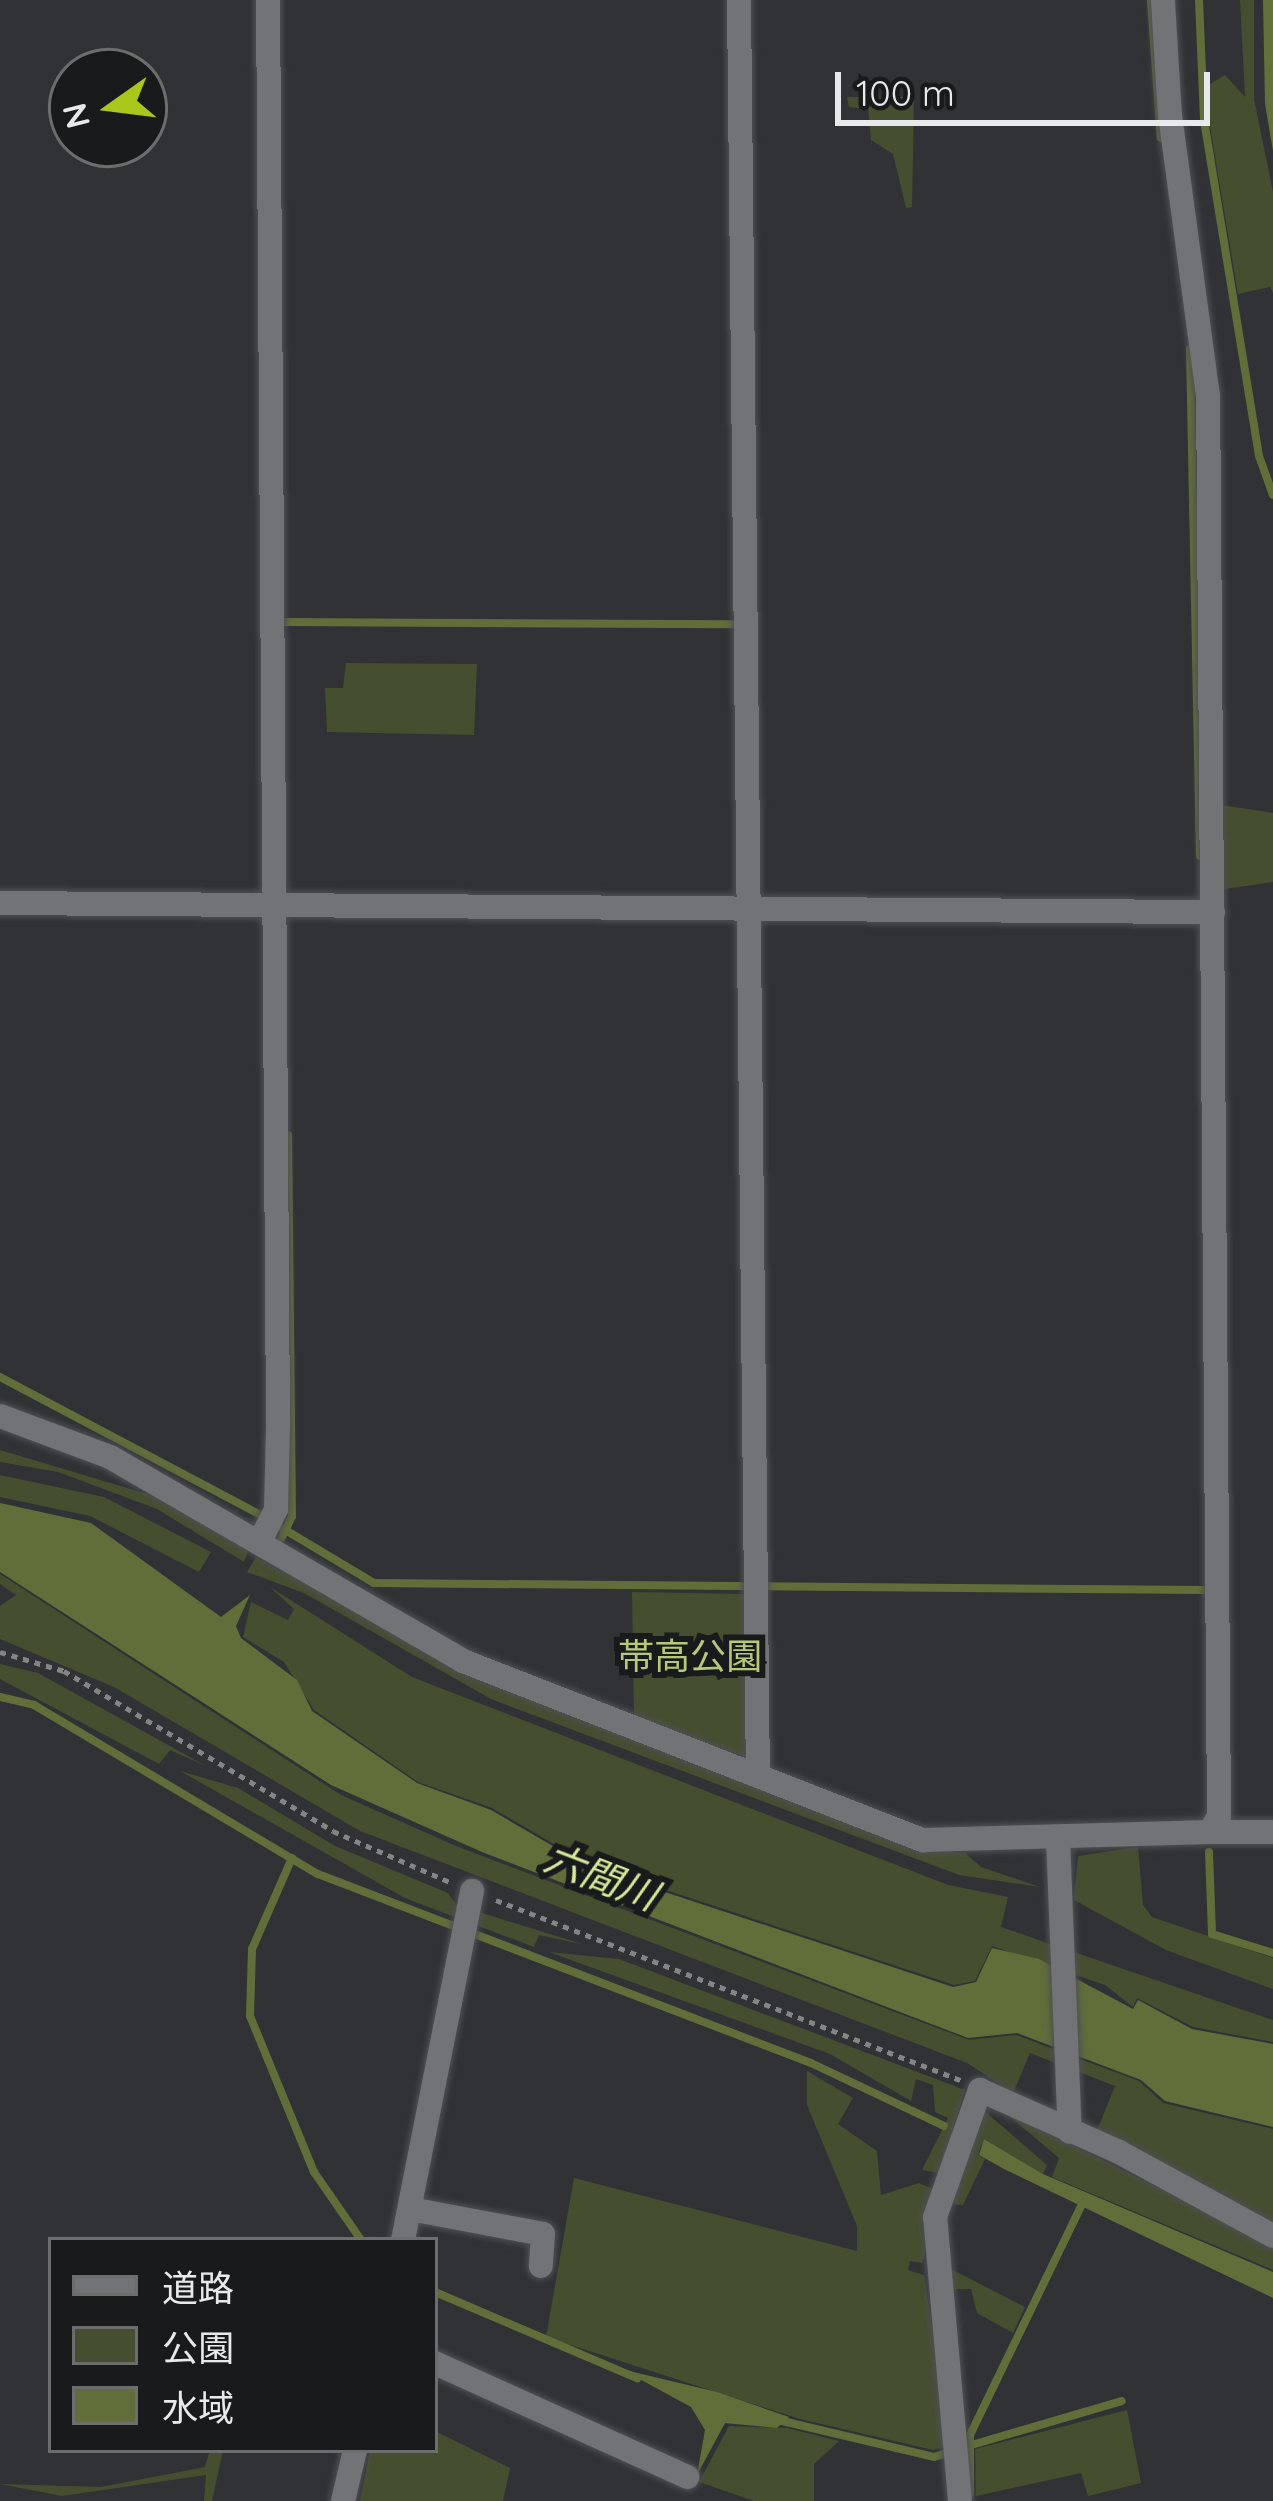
<!DOCTYPE html>
<html>
<head>
<meta charset="utf-8">
<style>
  body { margin:0 }
  #map { position:relative; width:1273px; height:2501px; overflow:hidden; background:#303235; font-family:Quicksand,"Noto Sans JP",sans-serif }
  div>[style] { position:absolute }
  [style*='--x'] { left:calc(var(--x)*1px); top:calc(var(--y)*1px); width:calc(var(--w)*1px); rotate:calc(var(--a)*1deg) }
  .green>* { inset:0; background:#464e30 }
  .forest>* { inset:0; background:#64703c }
  .water>* { inset:0; background:#616e3a }
  .stream>* { height:8px; margin:-4px; padding:0 4px; transform-origin:4px; border-radius:4px; background:#616e3a }
  .path>* { height:4.5px; margin-top:-2.25px; transform-origin:0; background:repeating-linear-gradient(90deg,#838587 0 6px,transparent 0 12px) }
  .roads { filter:drop-shadow(0 0 3px #4e5053) drop-shadow(0 0 3px #4e5053) }
  .minor>* { height:24px; margin:-12px; padding:0 12px; transform-origin:12px; border-radius:12px; background:#717377 }
  span { translate:-50% -50%; white-space:nowrap; text-align:center; line-height:1.15; -webkit-text-stroke:12px #191a1b; paint-order:stroke }
  .park-label { font-size:36px; color:#b5c979 }
  .water-label { font-size:39px; color:#d6eb99; font-style:italic }
  .legend { position:absolute; left:48px; top:2237px; width:390px; height:216px; box-sizing:border-box; background:#191a1b; border:3px solid #6c6d6e; margin:0; padding:15px 21px; list-style:none; font-size:36px; color:#e8e9eb }
  .legend li { display:flex; align-items:center; gap:24px; height:60px }
  .legend b { width:60px; border:3px solid #6c6d6e }
  .north { position:absolute; left:48px; top:48px; width:120px; height:120px; box-sizing:border-box; background:#191a1b; border:3px solid #6c6d6e; border-radius:50%; rotate:256deg; font-size:33px; font-weight:700; line-height:48px; text-align:center; color:#e8e9eb }
  .north::after { content:''; display:block; margin:auto; width:42px; height:54px; background:#a9c71b; clip-path:polygon(50% 0,100% 100%,50% 72%,0 100%) }
  .scale { position:absolute; left:835px; top:72px; width:375px; height:54px; box-sizing:border-box; border:6px solid #e8e9eb; border-top:0; padding-left:15px; font-size:36px; line-height:42px; white-space:nowrap; color:#e8e9eb; -webkit-text-stroke:9px #191a1b; paint-order:stroke }
</style>
</head>
<body>
<div id="map">
  <div class="green">
    <i style="clip-path:polygon(1240px 0,1254px 0,1254px 99px,1273px 192px,1273px 293px,1270px 287px,1238px 294px,1207px 108px,1208px 85px,1225px 75px,1245px 97px)"></i>
    <i style="clip-path:polygon(847px 97px,914px 97px,912px 207px,906px 208px,893px 154px,871px 140px,868px 109px,849px 107px)"></i>
    <i style="clip-path:polygon(346px 663px,477px 664px,474px 735px,327px 732px,325px 688px,343px 688px)"></i>
    <i style="clip-path:polygon(1221px 805px,1273px 813px,1273px 882px,1224px 889px)"></i>
    <i style="clip-path:polygon(0 1450px,164px 1499px,248px 1551px,244px 1562px,157px 1509px,58px 1472px,0 1462px)"></i>
    <i style="clip-path:polygon(0 1475px,104px 1497px,211px 1552px,199px 1572px,90px 1516px,0 1497px)"></i>
    <i style="clip-path:polygon(256px 1557px,497px 1687px,925px 1849px,965px 1853px,981px 1867px,1040px 1887px,959px 1875px,491px 1699px,304px 1593px,247px 1572px)"></i>
    <i style="clip-path:polygon(0 1574px,341px 1795px,456px 1846px,969px 2040px,1016px 2035px,1139px 2081px,1163px 2103px,1273px 2129px,1273px 2223px,1096px 2133px,1115px 2086px,1030px 2053px,1013px 2093px,967px 2063px,360px 1831px,114px 1687px,0 1639px,0 1606px,16px 1595px,0 1584px)"></i>
    <i style="clip-path:polygon(270px 1587px,412px 1677px,948px 1885px,1008px 1897px,1001px 1927px,1273px 2020px,1273px 2042px,1193px 2027px,1137px 1998px,1133px 2007px,1105px 1985px,992px 1946px,975px 1981px,954px 1985px,590px 1865px,492px 1808px,418px 1782px,314px 1710px,284px 1662px,243px 1637px,251px 1602px,288px 1620px,294px 1609px)"></i>
    <i style="clip-path:polygon(632px 1592px,746px 1594px,748px 1758px,634px 1718px)"></i>
    <i style="clip-path:polygon(0 1664px,38px 1673px,206px 1766px,170px 1750px,159px 1764px,0 1679px)"></i>
    <i style="clip-path:polygon(180px 1771px,238px 1788px,335px 1846px,448px 1893px,456px 1905px,585px 1945px,539px 1935px,534px 1947px,405px 1898px)"></i>
    <i style="clip-path:polygon(1138px 1847px,1143px 1905px,1152px 1917px,1273px 1958px,1273px 1989px,1166px 1950px,1074px 1900px,1078px 1856px)"></i>
    <i style="clip-path:polygon(549px 1952px,619px 1959px,965px 2090px,940px 2173px,922px 2170px,948px 2118px,935px 2112px,933px 2085px,916px 2079px,911px 2101px,830px 2054px)"></i>
    <i style="clip-path:polygon(807px 2071px,853px 2098px,838px 2124px,877px 2151px,881px 2195px,919px 2183px,935px 2190px,923px 2263px,910px 2261px,908px 2270px,924px 2275px,951px 2445px,933px 2450px,800px 2419px,546px 2337px,574px 2178px,857px 2251px,857px 2226px,807px 2105px)"></i>
    <i style="clip-path:polygon(982px 2109px,1047px 2165px,1043px 2174px,984px 2139px,978px 2155px,985px 2159px,963px 2205px,948px 2204px)"></i>
    <i style="clip-path:polygon(1002px 2110px,1273px 2245px,1273px 2270px,1052px 2177px,1059px 2158px)"></i>
    <i style="clip-path:polygon(945px 2266px,1025px 2307px,1013px 2333px,977px 2313px,971px 2289px,949px 2289px)"></i>
    <i style="clip-path:polygon(1127px 2410px,1141px 2483px,1088px 2496px,1081px 2473px,976px 2496px,975px 2449px)"></i>
    <i style="clip-path:polygon(729px 2426px,787px 2428px,839px 2441px,814px 2464px,814px 2501px,754px 2501px,699px 2482px)"></i>
    <i style="clip-path:polygon(435px 2431px,510px 2468px,503px 2501px,360px 2501px,370px 2450px,435px 2450px)"></i>
    <i style="clip-path:polygon(210px 2450px,223px 2450px,212px 2501px,204px 2501px,206px 2475px,62px 2496px,0 2484px,101px 2487px,205px 2467px)"></i>
  </div>
  <div class="forest">
    <i style="clip-path:polygon(1263px 0,1273px 0,1273px 151px,1265px 104px)"></i>
  </div>
  <div class="water">
    <i style="clip-path:polygon(0 1503px,91px 1523px,221px 1617px,250px 1595px,236px 1626px,241px 1638px,297px 1680px,312px 1711px,417px 1783px,491px 1810px,589px 1867px,953px 1987px,976px 1982px,992px 1948px,1039px 1959px,1133px 2009px,1138px 2000px,1192px 2029px,1273px 2044px,1273px 2127px,1165px 2101px,1141px 2080px,1017px 2033px,968px 2038px,482px 1852px,331px 1785px,0 1572px)"></i>
    <i style="clip-path:polygon(984px 2139px,1043px 2174px,1273px 2272px,1273px 2298px,1004px 2169px,979px 2155px)"></i>
    <i style="clip-path:polygon(621px 2369px,717px 2392px,789px 2417px,777px 2428px,725px 2423px,697px 2475px,705px 2430px,691px 2407px)"></i>
  </div>
  <div class="stream">
    <i style="--x:1151;--y:0;--w:138;--a:85.9"></i>
    <i style="--x:1199;--y:0;--w:120;--a:87.6"></i>
    <i style="--x:1204;--y:120;--w:340;--a:80.7"></i>
    <i style="--x:1259;--y:456;--w:41;--a:70.3"></i>
    <i style="--x:1190;--y:349;--w:507;--a:88.87"></i>
    <i style="--x:282;--y:622;--w:453;--a:0.3"></i>
    <i style="--x:0;--y:1377;--w:299;--a:27.9"></i>
    <i style="--x:282;--y:1528;--w:107;--a:30.9"></i>
    <i style="--x:374;--y:1583;--w:832;--a:0.48"></i>
    <i style="--x:281;--y:1539;--w:25;--a:-64"></i>
    <i style="--x:292;--y:1516;--w:381;--a:-90.6"></i>
    <i style="--x:0;--y:1697;--w:35;--a:13"></i>
    <i style="--x:34;--y:1705;--w:330;--a:30.8"></i>
    <i style="--x:318;--y:1874;--w:528;--a:20.98"></i>
    <i style="--x:811;--y:2063;--w:147;--a:25.3"></i>
    <i style="--x:1209;--y:1852;--w:82;--a:87.9"></i>
    <i style="--x:1212;--y:1934;--w:64;--a:17.3"></i>
    <i style="--x:292;--y:1858;--w:99;--a:113.7"></i>
    <i style="--x:252;--y:1949;--w:67;--a:91.7"></i>
    <i style="--x:250;--y:2016;--w:169;--a:67.7"></i>
    <i style="--x:314;--y:2172;--w:83;--a:55.3"></i>
    <i style="--x:435;--y:2292;--w:220;--a:23.1"></i>
    <i style="--x:778;--y:2420;--w:160;--a:13.3"></i>
    <i style="--x:934;--y:2457;--w:16;--a:-18"></i>
    <i style="--x:968;--y:2446;--w:160;--a:-16.3"></i>
    <i style="--x:970;--y:2494;--w:59;--a:-90"></i>
    <i style="--x:970;--y:2435;--w:257;--a:-64.1"></i>
  </div>
  <div class="path">
    <i style="--x:0;--y:1652;--w:67;--a:16.5"></i>
    <i style="--x:64;--y:1671;--w:313;--a:30.7"></i>
    <i style="--x:333;--y:1831;--w:130;--a:23.6"></i>
    <i style="--x:496;--y:1900;--w:499;--a:21.2"></i>
  </div>
  <div class="roads">
    <div class="minor">
      <i style="--x:739;--y:0;--w:1775;--a:89.39"></i>
      <i style="--x:0;--y:903;--w:1213;--a:0.43"></i>
      <i style="--x:0;--y:1416;--w:117;--a:20.4"></i>
      <i style="--x:110;--y:1457;--w:408;--a:30"></i>
      <i style="--x:463;--y:1661;--w:494;--a:21.3"></i>
      <i style="--x:923;--y:1840;--w:287;--a:-1.6"></i>
      <i style="--x:1210;--y:1832;--w:18;--a:-61"></i>
      <i style="--x:1219;--y:1816;--w:1420;--a:-90.44"></i>
      <i style="--x:1208;--y:396;--w:283;--a:-97.7"></i>
      <i style="--x:1170;--y:116;--w:116;--a:-93.5"></i>
      <i style="--x:259;--y:1543;--w:38;--a:-63"></i>
      <i style="--x:276;--y:1509;--w:84;--a:-88.6"></i>
      <i style="--x:278;--y:1425;--w:1425;--a:-90.4"></i>
      <i style="--x:1210;--y:1832;--w:63;--a:0"></i>
      <i style="--x:1058;--y:1839;--w:293;--a:87.7"></i>
      <i style="--x:410;--y:2209;--w:135;--a:10.6"></i>
      <i style="--x:543;--y:2234;--w:32;--a:94"></i>
      <i style="--x:403;--y:2240;--w:356;--a:-78.8"></i>
      <i style="--x:435;--y:2363;--w:277;--a:24.3"></i>
      <i style="--x:343;--y:2501;--w:52;--a:-76.8"></i>
      <i style="--x:960;--y:2501;--w:285;--a:-95"></i>
      <i style="--x:935;--y:2217;--w:135;--a:-70.5"></i>
      <i style="--x:980;--y:2090;--w:152;--a:24"></i>
      <i style="--x:1119;--y:2152;--w:175;--a:28.6"></i>
    </div>
  </div>
  <div class="park-label">
    <span style="left:690px;top:1656px">帯高公園</span>
  </div>
  <div class="water-label">
    <span style="left:601px;top:1877px;rotate:21deg">六間川</span>
  </div>
  <ul class="legend">
  <li><b style="height:15px;background:#717377"></b>道路</li>
  <li><b style="height:33px;background:#464e30"></b>公園</li>
  <li><b style="height:33px;background:#616e3a"></b>水域</li>
  </ul>
  <div class="north">N</div>
  <div class="scale">100 m</div>
</div>
</body>
</html>
